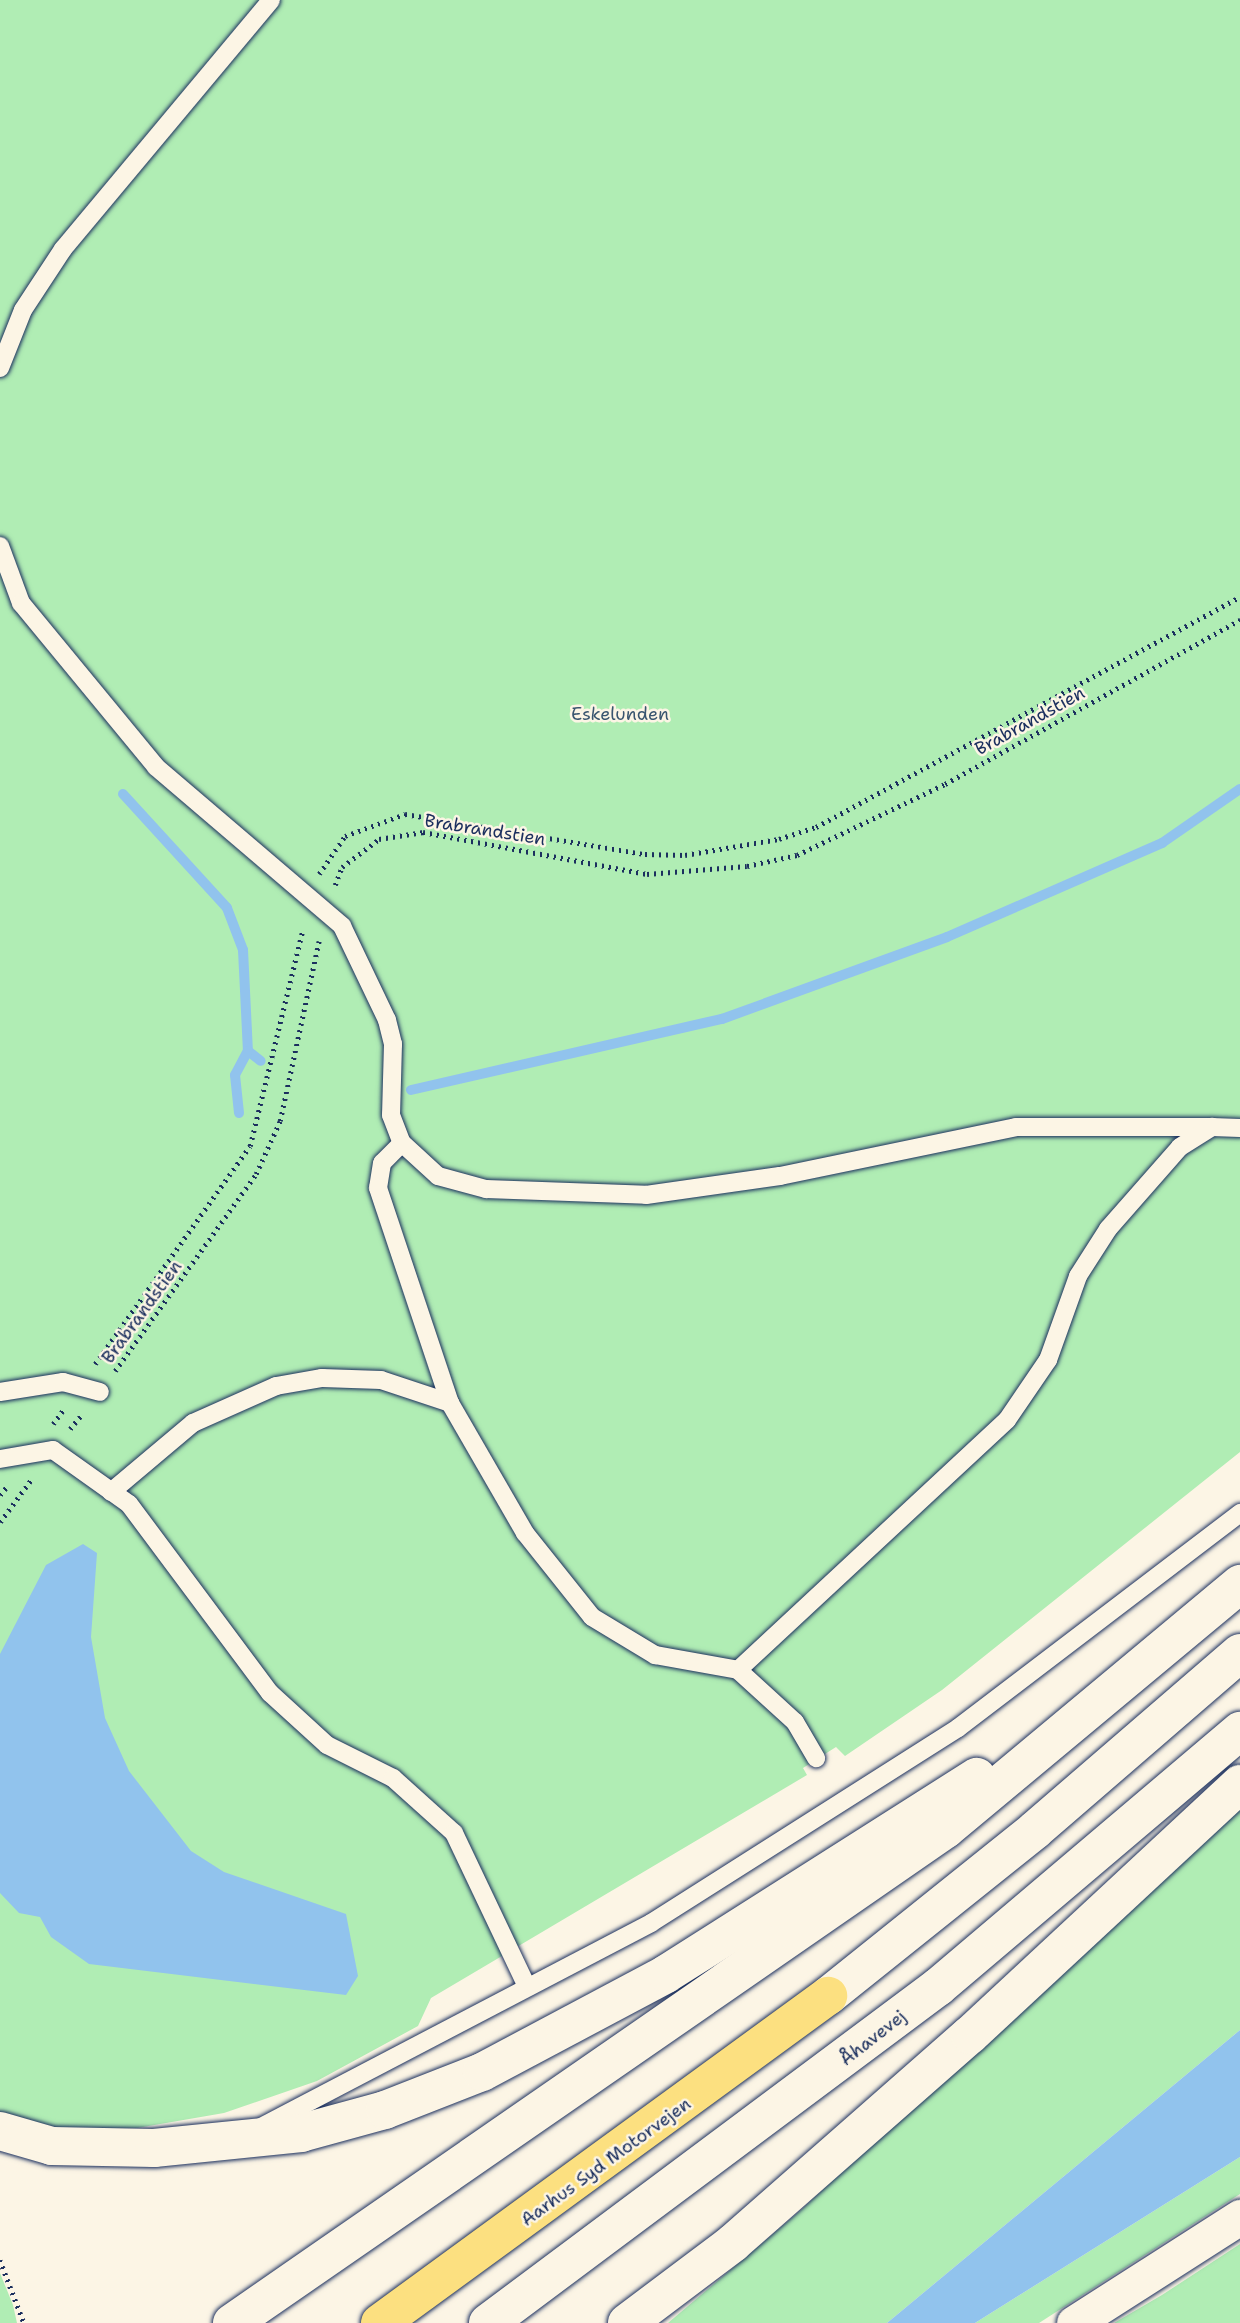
<!DOCTYPE html>
<html>
<head>
<meta charset="utf-8">
<style>
  body { margin:0 }
  #map { position:relative; width:1240px; height:2323px; overflow:hidden; background:#fcf5e5; font-family:"Shantell Sans",sans-serif }
  div>[style] { position:absolute }
  [style*='--x'] { left:calc(var(--x)*1px); top:calc(var(--y)*1px); width:calc(var(--w)*1px); rotate:calc(var(--a)*1deg) }
  .green>* { inset:0; background:#b0edb4 }
  .water>* { inset:0; background:#91c3ed }
  .stream>* { height:10px; margin:-5px; padding:0 5px; transform-origin:5px; border-radius:5px; background:#91c3ed }
  .path>* { height:4.5px; margin-top:-2.25px; transform-origin:0; background:repeating-linear-gradient(90deg,#1b2f5e 0 2px,transparent 0 7px) }
  .roads { filter:drop-shadow(0 0 2px #1b2f5e) drop-shadow(0 0 2px #1b2f5e) }
  .service>* { height:18px; margin:-9px; padding:0 9px; transform-origin:9px; border-radius:9px; background:#fcf5e5 }
  .minor>* { height:35px; margin:-17.5px; padding:0 17.5px; transform-origin:17.5px; border-radius:17.5px; background:#fcf5e5 }
  .secondary>* { height:38px; margin:-19px; padding:0 19px; transform-origin:19px; border-radius:19px; background:#fcf5e5 }
  .motorway>* { height:38px; margin:-19px; padding:0 19px; transform-origin:19px; border-radius:19px; background:#fce080 }
  span { translate:-50% -50%; white-space:nowrap; text-align:center; line-height:1.15; -webkit-text-stroke:5px #fcf5e5; paint-order:stroke }
  .park-label { font-size:18px; color:#39556f }
  .street-label { font-size:18px; color:#1b2f5e }
</style>
</head>
<body>
<div id="map">
  <div class="green">
    <i style="clip-path:polygon(0 0,1240px 0,1240px 1452px,942px 1690px,845px 1756px,836px 1747px,803px 1768px,807px 1775px,431px 1998px,418px 2026px,317px 2081px,224px 2113px,137px 2128px,77px 2131px,0 2117px)"></i>
    <i style="clip-path:polygon(1240px 1800px,1240px 2030px,887px 2323px,668px 2323px,801px 2210px)"></i>
    <i style="clip-path:polygon(1240px 2157px,1240px 2194px,1039px 2323px,975px 2323px)"></i>
    <i style="clip-path:polygon(1240px 2244px,1240px 2323px,1114px 2323px,1162px 2295px)"></i>
    <i style="clip-path:polygon(0 2273px,13px 2305px,17px 2323px,0 2323px)"></i>
  </div>
  <div class="water">
    <i style="clip-path:polygon(83px 1544px,97px 1553px,91px 1637px,105px 1718px,129px 1771px,191px 1851px,224px 1872px,346px 1914px,358px 1976px,346px 1995px,89px 1964px,51px 1937px,40px 1917px,19px 1913px,0 1893px,0 1654px,46px 1565px)"></i>
    <i style="clip-path:polygon(1240px 2030px,1240px 2157px,975px 2323px,887px 2323px)"></i>
  </div>
  <div class="stream">
    <i style="--x:123;--y:794;--w:154;--a:47.6"></i>
    <i style="--x:227;--y:908;--w:45;--a:69.1"></i>
    <i style="--x:243;--y:950;--w:101;--a:87.2"></i>
    <i style="--x:248;--y:1051;--w:16;--a:38"></i>
    <i style="--x:411;--y:1090;--w:319;--a:-12.9"></i>
    <i style="--x:722;--y:1019;--w:239;--a:-20"></i>
    <i style="--x:947;--y:937;--w:235;--a:-23.6"></i>
    <i style="--x:1162;--y:843;--w:95;--a:-34.7"></i>
    <i style="--x:239;--y:1113;--w:38;--a:-96"></i>
    <i style="--x:235;--y:1075;--w:27;--a:-62"></i>
  </div>
  <div class="path">
    <i style="--x:319;--y:874;--w:46;--a:-55.6"></i>
    <i style="--x:345;--y:836;--w:64;--a:-20.1"></i>
    <i style="--x:405;--y:814;--w:243;--a:9.5"></i>
    <i style="--x:645;--y:854;--w:40;--a:1.4"></i>
    <i style="--x:685;--y:855;--w:95;--a:-9.7"></i>
    <i style="--x:779;--y:839;--w:39;--a:-18"></i>
    <i style="--x:816;--y:827;--w:482;--a:-28.5"></i>
    <i style="--x:335;--y:885;--w:19;--a:-69"></i>
    <i style="--x:342;--y:867;--w:46;--a:-37.1"></i>
    <i style="--x:379;--y:839;--w:45;--a:-9"></i>
    <i style="--x:423;--y:832;--w:228;--a:10.6"></i>
    <i style="--x:647;--y:874;--w:100;--a:-4.6"></i>
    <i style="--x:747;--y:866;--w:51;--a:-12.4"></i>
    <i style="--x:797;--y:855;--w:164;--a:-25.6"></i>
    <i style="--x:945;--y:784;--w:338;--a:-29.1"></i>
    <i style="--x:95;--y:1364;--w:267;--a:-54.6"></i>
    <i style="--x:250;--y:1146;--w:223;--a:-76.3"></i>
    <i style="--x:115;--y:1371;--w:242;--a:-54.4"></i>
    <i style="--x:256;--y:1174;--w:58;--a:-65.6"></i>
    <i style="--x:280;--y:1121;--w:184;--a:-77.8"></i>
    <i style="--x:53;--y:1424;--w:19;--a:-54"></i>
    <i style="--x:70;--y:1429;--w:19;--a:-51"></i>
    <i style="--x:0;--y:1495;--w:13;--a:-51"></i>
    <i style="--x:0;--y:1522;--w:52;--a:-53.6"></i>
    <i style="--x:0;--y:2260;--w:67;--a:69.1"></i>
  </div>
  <div class="roads">
    <div class="service">
      <i style="--x:0;--y:368;--w:62;--a:-68.4"></i>
      <i style="--x:23;--y:310;--w:73;--a:-56.7"></i>
      <i style="--x:63;--y:249;--w:324;--a:-50.1"></i>
      <i style="--x:0;--y:546;--w:61;--a:69.8"></i>
      <i style="--x:21;--y:603;--w:212;--a:50.5"></i>
      <i style="--x:156;--y:767;--w:245;--a:40.5"></i>
      <i style="--x:342;--y:926;--w:104;--a:64.4"></i>
      <i style="--x:387;--y:1020;--w:25;--a:76"></i>
      <i style="--x:393;--y:1044;--w:71;--a:91.6"></i>
      <i style="--x:391;--y:1115;--w:30;--a:69"></i>
      <i style="--x:402;--y:1143;--w:49;--a:42.5"></i>
      <i style="--x:438;--y:1176;--w:50;--a:15.2"></i>
      <i style="--x:486;--y:1189;--w:160;--a:2.1"></i>
      <i style="--x:646;--y:1195;--w:135;--a:-8.1"></i>
      <i style="--x:780;--y:1176;--w:241;--a:-11.7"></i>
      <i style="--x:1016;--y:1127;--w:196;--a:0"></i>
      <i style="--x:402;--y:1143;--w:28;--a:135"></i>
      <i style="--x:382;--y:1163;--w:25;--a:99"></i>
      <i style="--x:378;--y:1188;--w:227;--a:71.5"></i>
      <i style="--x:450;--y:1403;--w:150;--a:60"></i>
      <i style="--x:525;--y:1533;--w:107;--a:51.4"></i>
      <i style="--x:592;--y:1617;--w:74;--a:31.1"></i>
      <i style="--x:655;--y:1655;--w:84;--a:10.2"></i>
      <i style="--x:738;--y:1670;--w:367;--a:-42.9"></i>
      <i style="--x:1007;--y:1420;--w:73;--a:-55.7"></i>
      <i style="--x:1048;--y:1360;--w:89;--a:-70.3"></i>
      <i style="--x:1078;--y:1276;--w:56;--a:-57.4"></i>
      <i style="--x:1108;--y:1229;--w:109;--a:-48.7"></i>
      <i style="--x:1180;--y:1147;--w:38;--a:-32"></i>
      <i style="--x:1212;--y:1127;--w:28;--a:2"></i>
      <i style="--x:0;--y:1392;--w:64;--a:-9"></i>
      <i style="--x:63;--y:1382;--w:38;--a:15"></i>
      <i style="--x:0;--y:1459;--w:54;--a:-9.6"></i>
      <i style="--x:53;--y:1450;--w:93;--a:35.4"></i>
      <i style="--x:129;--y:1504;--w:236;--a:53.3"></i>
      <i style="--x:270;--y:1693;--w:77;--a:42.4"></i>
      <i style="--x:327;--y:1745;--w:74;--a:26.6"></i>
      <i style="--x:393;--y:1778;--w:82;--a:42"></i>
      <i style="--x:454;--y:1833;--w:170;--a:64.6"></i>
      <i style="--x:111;--y:1492;--w:107;--a:-40.1"></i>
      <i style="--x:193;--y:1423;--w:91;--a:-24"></i>
      <i style="--x:276;--y:1386;--w:47;--a:-9.9"></i>
      <i style="--x:322;--y:1378;--w:59;--a:1.9"></i>
      <i style="--x:381;--y:1380;--w:73;--a:18.4"></i>
      <i style="--x:738;--y:1670;--w:77;--a:42.4"></i>
      <i style="--x:795;--y:1722;--w:42;--a:59.7"></i>
      <i style="--x:261;--y:2127;--w:440;--a:-27.6"></i>
      <i style="--x:651;--y:1923;--w:364;--a:-32.4"></i>
      <i style="--x:958;--y:1728;--w:355;--a:-37.3"></i>
    </div>
    <div class="minor">
      <i style="--x:1074;--y:2323;--w:197;--a:-32.6"></i>
    </div>
    <div class="secondary">
      <i style="--x:828;--y:1996;--w:265;--a:-38.7"></i>
      <i style="--x:1035;--y:1830;--w:271;--a:-40.8"></i>
      <i style="--x:0;--y:2131;--w:54;--a:16.1"></i>
      <i style="--x:52;--y:2146;--w:102;--a:1.1"></i>
      <i style="--x:154;--y:2148;--w:148;--a:-5.8"></i>
      <i style="--x:301;--y:2133;--w:87;--a:-15.3"></i>
      <i style="--x:385;--y:2110;--w:104;--a:-21.4"></i>
      <i style="--x:482;--y:2072;--w:208;--a:-28"></i>
      <i style="--x:666;--y:1974;--w:368;--a:-32.4"></i>
      <i style="--x:232;--y:2323;--w:868;--a:-34.68"></i>
      <i style="--x:946;--y:1829;--w:383;--a:-39.8"></i>
      <i style="--x:488;--y:2323;--w:562;--a:-36.75"></i>
      <i style="--x:938;--y:1987;--w:396;--a:-40.3"></i>
      <i style="--x:627;--y:2323;--w:133;--a:-37"></i>
      <i style="--x:733;--y:2243;--w:315;--a:-41.3"></i>
      <i style="--x:970;--y:2035;--w:369;--a:-42.9"></i>
    </div>
    <div class="motorway">
      <i style="--x:380;--y:2323;--w:555;--a:-36.13"></i>
    </div>
  </div>
  <div class="park-label">
    <span style="left:620px;top:714px">Eskelunden</span>
  </div>
  <div class="street-label">
    <span style="left:1030px;top:721px;rotate:-29deg">Brabrandstien</span>
    <span style="left:485px;top:830px;rotate:9deg">Brabrandstien</span>
    <span style="left:142px;top:1312px;rotate:-54deg">Brabrandstien</span>
    <span style="left:873px;top:2038px;rotate:-38deg">Åhavevej</span>
    <span style="left:606px;top:2162px;rotate:-36deg">Aarhus Syd Motorvejen</span>
  </div>
</div>
</body>
</html>
